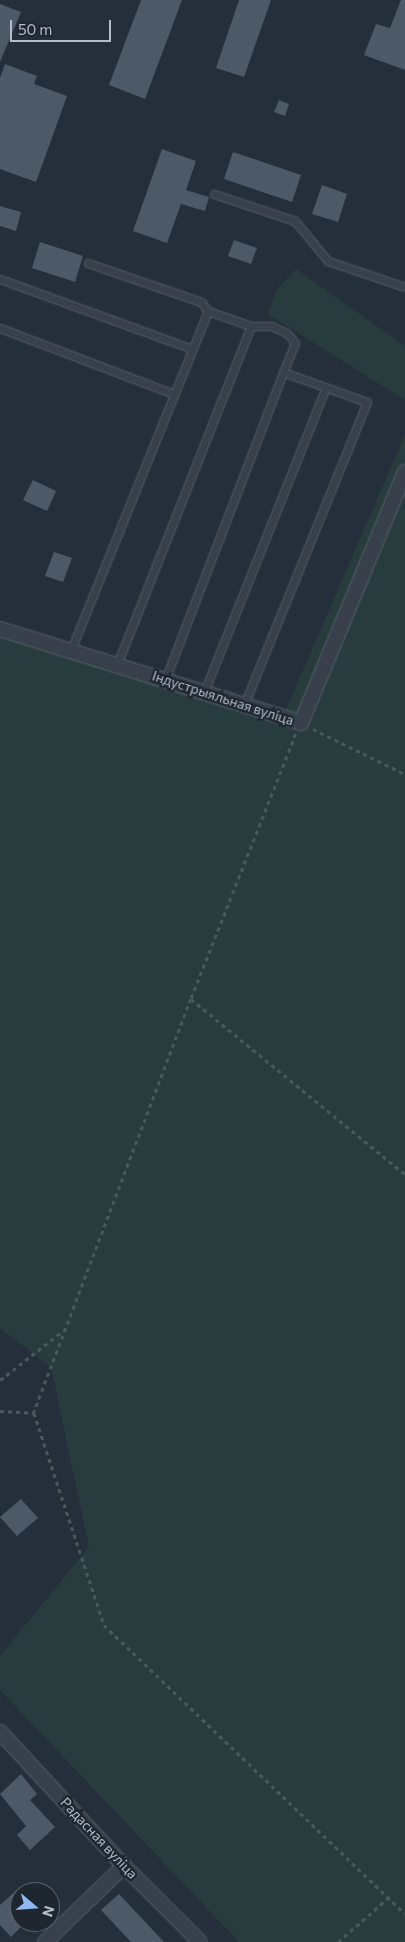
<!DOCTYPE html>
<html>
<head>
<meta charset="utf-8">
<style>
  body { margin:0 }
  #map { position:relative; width:405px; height:1942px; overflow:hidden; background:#252f3b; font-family:Commissioner,sans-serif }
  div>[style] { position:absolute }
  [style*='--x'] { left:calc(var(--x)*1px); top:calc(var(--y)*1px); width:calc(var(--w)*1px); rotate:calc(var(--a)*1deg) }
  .green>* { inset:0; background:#283c3d }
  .building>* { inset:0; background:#4e5967 }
  .path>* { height:2.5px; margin-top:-1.25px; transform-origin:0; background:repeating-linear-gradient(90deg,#47595b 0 4px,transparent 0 8px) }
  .roads { filter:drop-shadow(0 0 1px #565f69) drop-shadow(0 0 1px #565f69) }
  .service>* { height:7px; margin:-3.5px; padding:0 3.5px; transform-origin:3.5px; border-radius:3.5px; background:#38414b }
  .minor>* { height:14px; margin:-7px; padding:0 7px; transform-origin:7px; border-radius:7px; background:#38414b }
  span { translate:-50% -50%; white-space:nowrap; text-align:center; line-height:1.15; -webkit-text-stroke:4.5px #1e2630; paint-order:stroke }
  .street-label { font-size:14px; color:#b4bcc7 }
  .north { position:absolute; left:10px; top:1882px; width:50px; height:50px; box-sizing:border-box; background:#1e2630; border:1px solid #5a626c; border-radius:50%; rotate:108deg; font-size:14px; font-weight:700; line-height:20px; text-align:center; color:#b4bcc7 }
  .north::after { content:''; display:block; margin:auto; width:18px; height:22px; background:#8fb8f1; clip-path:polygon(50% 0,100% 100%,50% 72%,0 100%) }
  .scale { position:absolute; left:10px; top:20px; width:101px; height:22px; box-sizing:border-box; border:2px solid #b4bcc7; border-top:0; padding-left:6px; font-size:15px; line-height:18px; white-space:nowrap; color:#b4bcc7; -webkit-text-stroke:4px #1e2630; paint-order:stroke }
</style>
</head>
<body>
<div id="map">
  <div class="green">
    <i style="clip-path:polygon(296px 269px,405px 346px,405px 400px,268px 314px,277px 289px)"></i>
    <i style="clip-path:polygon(405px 435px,405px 1942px,239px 1942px,0 1690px,0 1656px,89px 1547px,51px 1367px,0 1328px,0 631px,284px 714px)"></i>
  </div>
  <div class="building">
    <i style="clip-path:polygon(141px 0,182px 0,145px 99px,109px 85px)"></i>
    <i style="clip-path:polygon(239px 0,271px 0,244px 77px,216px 68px)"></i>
    <i style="clip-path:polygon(401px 0,405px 0,405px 70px,364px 55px,376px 24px,390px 28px)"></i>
    <i style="clip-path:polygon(0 4px,21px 12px,0 62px)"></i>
    <i style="clip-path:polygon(5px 64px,37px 76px,34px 84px,67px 96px,36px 182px,0 169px,0 78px)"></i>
    <i style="clip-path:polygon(279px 100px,289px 104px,285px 116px,274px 112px)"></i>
    <i style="clip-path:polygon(162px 149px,196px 161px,186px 190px,209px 197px,205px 211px,181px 204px,167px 243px,133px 231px)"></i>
    <i style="clip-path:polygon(233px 152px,301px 175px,292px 202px,224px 179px)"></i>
    <i style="clip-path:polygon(322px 185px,347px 194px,338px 222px,312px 214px)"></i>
    <i style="clip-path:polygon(0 206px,21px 212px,16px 231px,0 226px)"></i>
    <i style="clip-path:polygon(234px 240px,257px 248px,251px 264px,228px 256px)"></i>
    <i style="clip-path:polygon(40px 242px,83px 256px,75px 282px,32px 268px)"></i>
    <i style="clip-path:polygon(33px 480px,56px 491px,47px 511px,23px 500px)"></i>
    <i style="clip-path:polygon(54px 552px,72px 558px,63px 582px,45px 576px)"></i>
    <i style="clip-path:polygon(21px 1499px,38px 1518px,17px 1536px,0 1517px)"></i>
    <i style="clip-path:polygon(21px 1774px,37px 1794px,30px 1800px,55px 1827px,30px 1850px,17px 1835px,26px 1826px,0 1794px)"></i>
    <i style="clip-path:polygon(20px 1887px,20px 1928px,11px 1937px,0 1925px,0 1905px)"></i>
    <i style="clip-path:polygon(119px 1894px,164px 1942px,131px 1942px,101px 1910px)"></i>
  </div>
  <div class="path">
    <i style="--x:313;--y:729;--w:102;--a:26.1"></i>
    <i style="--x:296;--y:734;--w:285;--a:111.6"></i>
    <i style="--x:191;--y:999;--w:443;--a:110.8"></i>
    <i style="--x:34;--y:1413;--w:223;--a:71.7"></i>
    <i style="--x:104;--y:1625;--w:417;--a:43.8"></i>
    <i style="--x:191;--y:999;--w:276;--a:39.3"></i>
    <i style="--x:0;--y:1380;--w:81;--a:-38"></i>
    <i style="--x:0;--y:1411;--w:33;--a:3"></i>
    <i style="--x:338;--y:1942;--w:67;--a:-41.3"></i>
  </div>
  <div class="roads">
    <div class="service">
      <i style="--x:214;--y:194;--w:85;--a:18.4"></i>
      <i style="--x:295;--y:221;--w:52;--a:50.5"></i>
      <i style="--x:328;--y:261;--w:81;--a:18.7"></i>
      <i style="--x:88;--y:263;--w:120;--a:19"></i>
      <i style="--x:201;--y:302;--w:11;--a:52"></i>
      <i style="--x:208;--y:311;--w:46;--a:19.2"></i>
      <i style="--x:251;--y:326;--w:365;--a:111.6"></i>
      <i style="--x:0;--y:279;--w:204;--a:20"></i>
      <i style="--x:251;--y:326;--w:20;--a:0"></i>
      <i style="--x:271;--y:326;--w:17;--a:24"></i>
      <i style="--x:287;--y:333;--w:13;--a:51"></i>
      <i style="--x:295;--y:343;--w:31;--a:112"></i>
      <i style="--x:0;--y:328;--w:186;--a:20.8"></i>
      <i style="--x:71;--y:650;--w:366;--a:-68"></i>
      <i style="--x:165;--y:680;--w:330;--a:-69"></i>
      <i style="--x:283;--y:372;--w:89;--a:19.7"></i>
      <i style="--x:367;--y:402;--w:327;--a:112.1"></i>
      <i style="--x:204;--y:692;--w:328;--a:-68.2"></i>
    </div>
    <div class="minor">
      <i style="--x:0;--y:629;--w:315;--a:17.3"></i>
      <i style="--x:301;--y:723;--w:272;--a:-67.5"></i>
      <i style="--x:0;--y:1732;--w:183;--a:47.2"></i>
      <i style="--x:124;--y:1866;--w:107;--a:45"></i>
      <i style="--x:45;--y:1942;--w:110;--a:-43.9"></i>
    </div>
  </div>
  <div class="street-label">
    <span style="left:223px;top:698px;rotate:18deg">Індустрыяльная вуліца</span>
    <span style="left:99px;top:1838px;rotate:47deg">Радасная вуліца</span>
  </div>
  <div class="north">N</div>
  <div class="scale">50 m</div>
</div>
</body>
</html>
